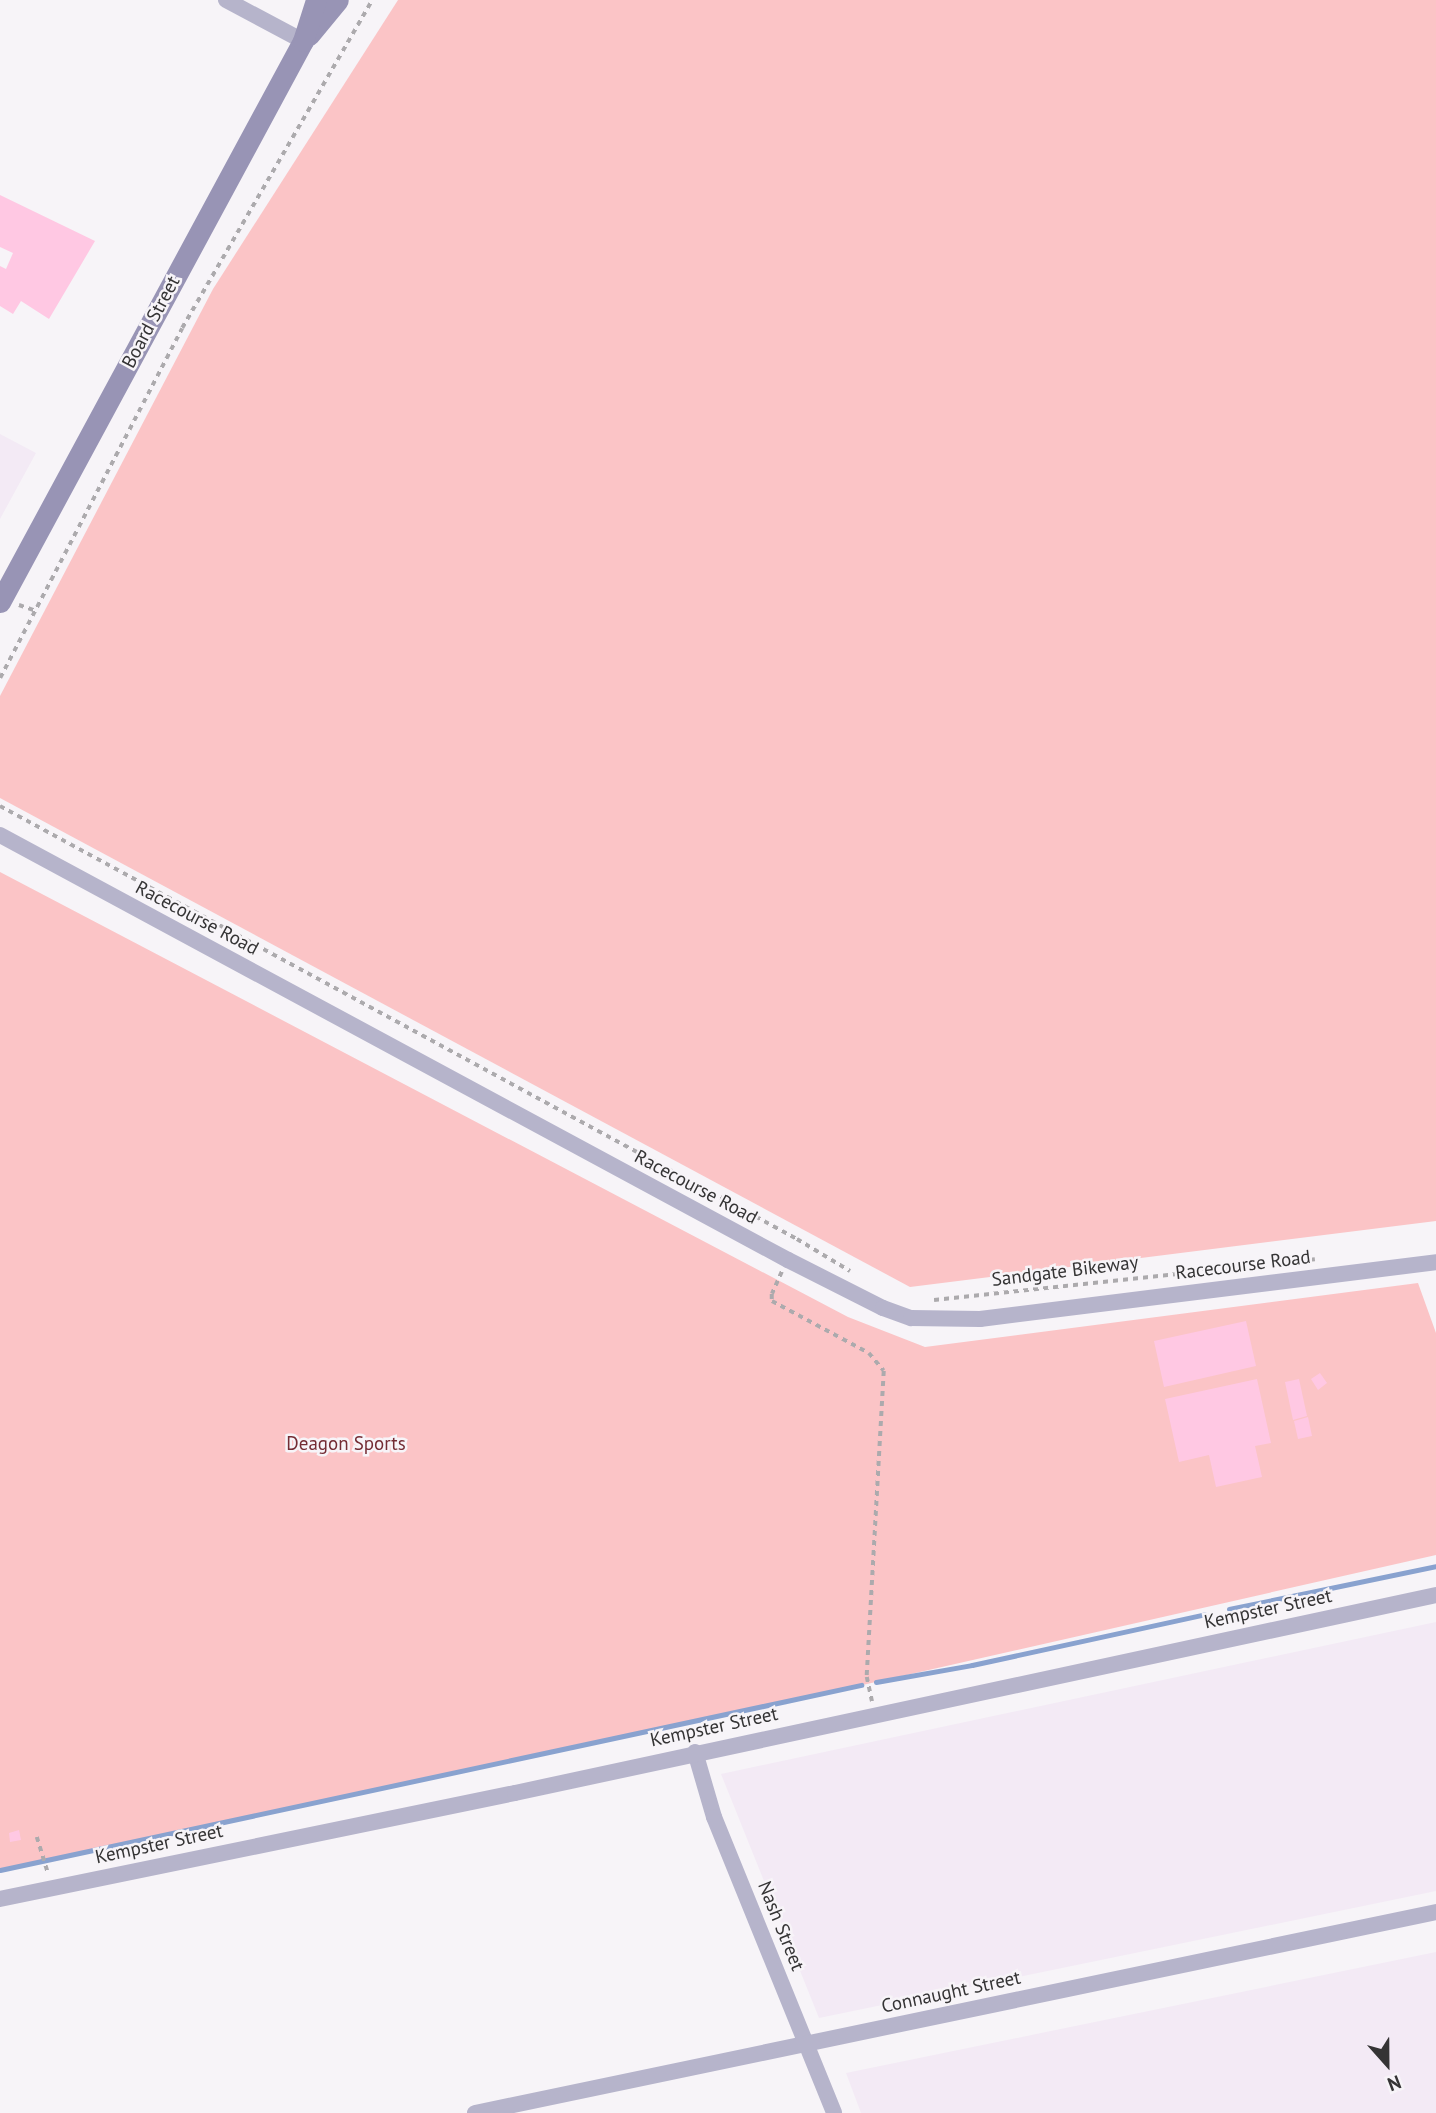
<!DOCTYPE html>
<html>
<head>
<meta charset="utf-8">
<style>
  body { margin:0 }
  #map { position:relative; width:1436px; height:2113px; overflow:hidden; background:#f7f4f8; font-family:"PT Sans",sans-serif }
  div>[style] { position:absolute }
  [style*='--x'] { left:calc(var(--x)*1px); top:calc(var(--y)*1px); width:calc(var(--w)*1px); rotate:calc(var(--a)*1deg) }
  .built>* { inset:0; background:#f3eaf5 }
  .green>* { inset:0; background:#fbc4c6 }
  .stream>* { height:5px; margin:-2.5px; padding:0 2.5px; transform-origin:2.5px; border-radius:2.5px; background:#89a2cf }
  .building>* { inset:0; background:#ffc8e3 }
  .path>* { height:3.5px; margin-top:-1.75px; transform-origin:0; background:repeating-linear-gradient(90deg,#acaaad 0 5px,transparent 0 10px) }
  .minor>* { height:16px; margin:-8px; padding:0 8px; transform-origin:8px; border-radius:8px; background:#b6b4cb }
  .secondary>* { height:21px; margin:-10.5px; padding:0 10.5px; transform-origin:10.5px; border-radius:10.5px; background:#9894b5 }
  span { translate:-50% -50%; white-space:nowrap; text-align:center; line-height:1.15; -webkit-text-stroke:5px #f7f4f8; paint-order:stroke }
  .street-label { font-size:19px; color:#353435 }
  .park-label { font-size:19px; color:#742c34 }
  .north { position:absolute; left:1352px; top:2029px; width:70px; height:70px; -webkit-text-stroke:5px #f7f4f8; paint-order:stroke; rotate:159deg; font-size:19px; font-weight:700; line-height:28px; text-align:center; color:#353435 }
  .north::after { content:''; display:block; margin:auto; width:24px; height:32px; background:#353435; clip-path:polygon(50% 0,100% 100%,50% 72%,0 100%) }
</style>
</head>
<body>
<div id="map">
  <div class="built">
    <i style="clip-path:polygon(0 434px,36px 453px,0 519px)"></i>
    <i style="clip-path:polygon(1436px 1622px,1436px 1891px,819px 2018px,721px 1774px)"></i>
    <i style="clip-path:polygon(1436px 1952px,1436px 2113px,861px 2113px,846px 2073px)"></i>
  </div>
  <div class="green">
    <i style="clip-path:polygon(398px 0,1436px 0,1436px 1221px,910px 1287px,0 798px,0 696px,213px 289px)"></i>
    <i style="clip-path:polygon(0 872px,848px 1317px,925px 1347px,1418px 1283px,1436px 1333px,1436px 1555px,699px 1722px,0 1869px)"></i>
  </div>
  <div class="stream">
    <i style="--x:1229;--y:1609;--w:211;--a:-11.7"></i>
    <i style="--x:876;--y:1682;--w:97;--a:-10"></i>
    <i style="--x:972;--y:1665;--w:239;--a:-12.3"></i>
    <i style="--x:0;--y:1870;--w:881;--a:-12.13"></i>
  </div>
  <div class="building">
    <i style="clip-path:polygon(0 195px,95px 241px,49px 319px,21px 301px,13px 314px,0 306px,0 266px,6px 269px,13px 253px,0 247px)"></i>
    <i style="clip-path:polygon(1246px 1321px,1256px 1366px,1164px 1387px,1154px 1341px)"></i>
    <i style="clip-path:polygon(1320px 1373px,1327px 1383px,1318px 1390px,1311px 1379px)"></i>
    <i style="clip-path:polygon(1257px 1379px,1271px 1443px,1255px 1446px,1262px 1477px,1216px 1487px,1209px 1455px,1179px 1462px,1165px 1399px)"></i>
    <i style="clip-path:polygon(1299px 1379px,1307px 1416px,1293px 1420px,1285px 1382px)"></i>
    <i style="clip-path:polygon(1308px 1417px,1312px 1436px,1298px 1439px,1294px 1421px)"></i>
    <i style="clip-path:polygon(19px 1830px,21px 1840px,10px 1842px,9px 1833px)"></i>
  </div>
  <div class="path">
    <i style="--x:19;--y:605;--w:18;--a:19"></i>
    <i style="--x:0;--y:678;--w:394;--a:-62.5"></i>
    <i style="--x:182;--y:328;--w:379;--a:-59.9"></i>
    <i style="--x:0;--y:806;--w:907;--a:28.51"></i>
    <i style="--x:797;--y:1239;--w:62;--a:31.1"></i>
    <i style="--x:782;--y:1272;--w:24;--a:114"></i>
    <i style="--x:772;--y:1294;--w:7;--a:90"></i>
    <i style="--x:772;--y:1301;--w:110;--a:28.2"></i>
    <i style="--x:869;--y:1353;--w:23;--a:50"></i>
    <i style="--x:884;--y:1371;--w:306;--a:93.2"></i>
    <i style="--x:867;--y:1677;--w:25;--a:78"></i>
    <i style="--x:934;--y:1300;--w:383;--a:-6.1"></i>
    <i style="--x:37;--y:1837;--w:37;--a:73"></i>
  </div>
  <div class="minor">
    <i style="--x:226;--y:0;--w:87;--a:28"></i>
    <i style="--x:0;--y:835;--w:895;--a:28.34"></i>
    <i style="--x:788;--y:1260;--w:106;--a:26.8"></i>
    <i style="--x:883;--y:1308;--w:30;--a:20"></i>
    <i style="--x:911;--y:1318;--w:69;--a:0.8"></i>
    <i style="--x:980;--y:1319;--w:460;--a:-7.1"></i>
    <i style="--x:695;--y:1752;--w:68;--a:73.7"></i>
    <i style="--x:714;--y:1817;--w:319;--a:67.9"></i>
    <i style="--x:0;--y:1899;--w:526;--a:-11.63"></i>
    <i style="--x:515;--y:1793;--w:942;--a:-12.13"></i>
    <i style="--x:475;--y:2113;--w:982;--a:-11.81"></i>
  </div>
  <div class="secondary">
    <i style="--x:309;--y:35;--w:45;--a:-50.4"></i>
    <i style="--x:0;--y:602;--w:638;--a:-61.63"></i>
    <i style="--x:303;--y:41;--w:43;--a:-72.4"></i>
  </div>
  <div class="street-label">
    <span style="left:151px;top:322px;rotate:-62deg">Board Street</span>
    <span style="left:197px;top:918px;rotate:28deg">Racecourse Road</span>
    <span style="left:696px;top:1187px;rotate:28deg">Racecourse Road</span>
    <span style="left:1243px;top:1265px;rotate:-7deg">Racecourse Road</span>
    <span style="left:1065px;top:1271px;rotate:-7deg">Sandgate Bikeway</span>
    <span style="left:1268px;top:1609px;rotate:-12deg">Kempster Street</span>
    <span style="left:714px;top:1727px;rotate:-12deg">Kempster Street</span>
    <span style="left:159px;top:1844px;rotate:-12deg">Kempster Street</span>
    <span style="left:781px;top:1926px;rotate:68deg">Nash Street</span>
    <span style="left:951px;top:1992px;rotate:-12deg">Connaught Street</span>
  </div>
  <div class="park-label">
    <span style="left:346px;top:1444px">Deagon Sports</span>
  </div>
  <div class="north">N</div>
</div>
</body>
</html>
